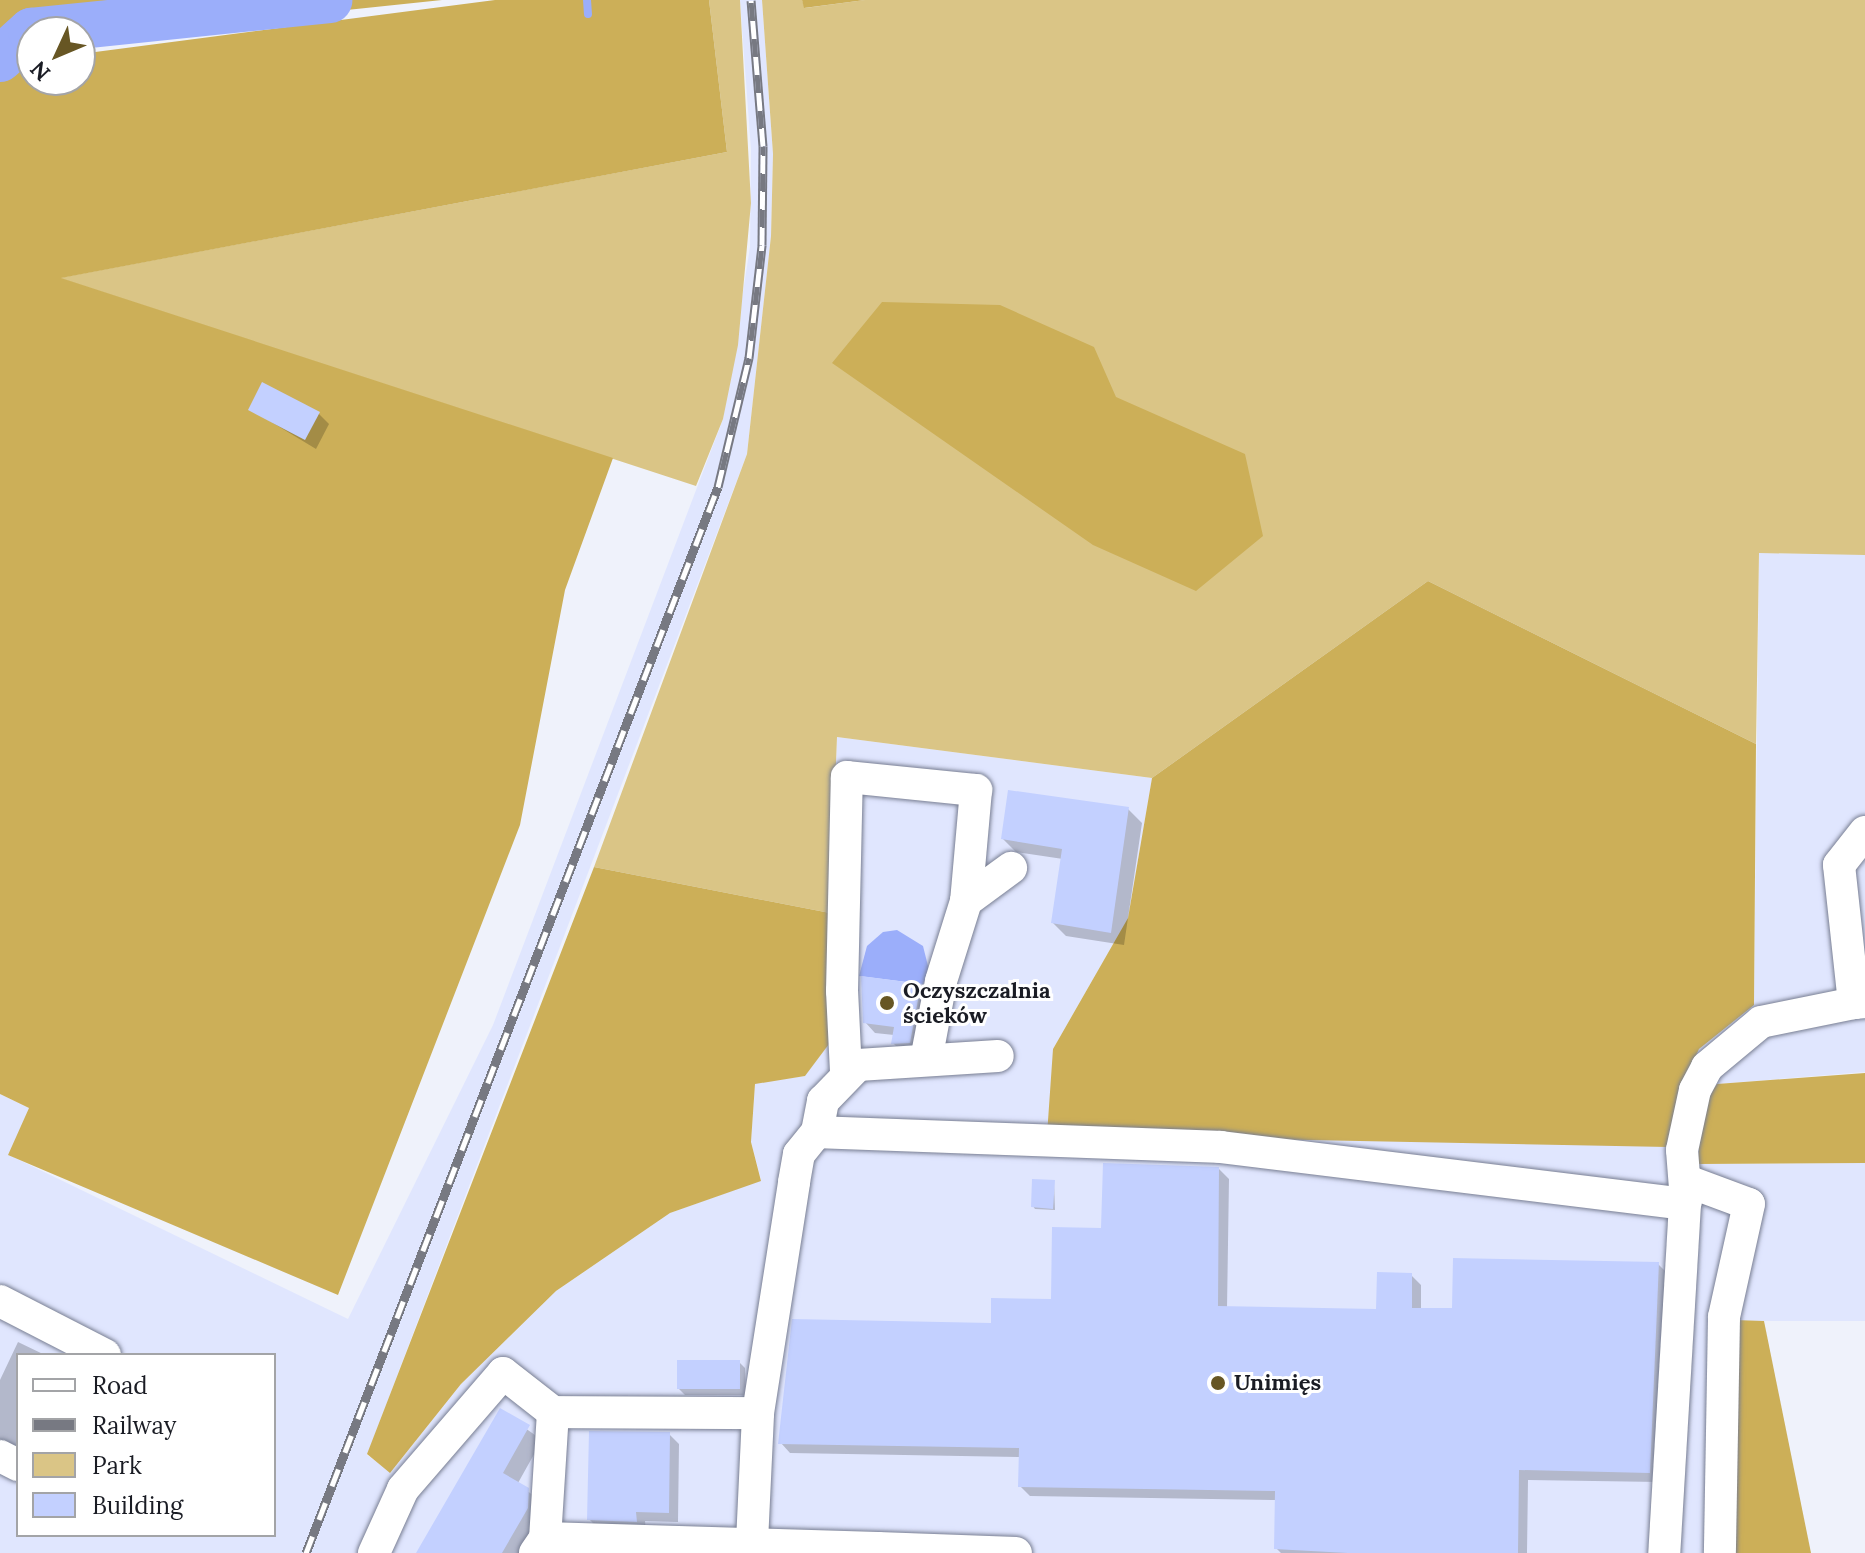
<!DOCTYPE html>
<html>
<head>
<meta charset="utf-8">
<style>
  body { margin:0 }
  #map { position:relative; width:1865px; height:1553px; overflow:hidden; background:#eff2fb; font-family:Lora,serif }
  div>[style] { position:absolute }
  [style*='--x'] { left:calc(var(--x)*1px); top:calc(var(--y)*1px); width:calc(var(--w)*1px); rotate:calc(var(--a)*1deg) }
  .built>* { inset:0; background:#e0e6fe }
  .green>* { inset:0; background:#dac586 }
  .forest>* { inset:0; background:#ccaf58 }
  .water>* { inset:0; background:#9baefa }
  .shadow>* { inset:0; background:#0003 }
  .stream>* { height:8px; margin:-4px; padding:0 4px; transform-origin:4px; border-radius:4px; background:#9baefa }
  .river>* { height:46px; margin:-23px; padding:0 23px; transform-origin:23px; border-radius:23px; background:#9baefa }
  .building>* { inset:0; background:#c3d0ff }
  .roads { filter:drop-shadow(0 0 2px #787e92) drop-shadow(0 0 2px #787e92) }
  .minor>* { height:32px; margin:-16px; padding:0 16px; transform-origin:16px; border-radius:16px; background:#fff }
  .rail>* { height:9px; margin-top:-4.5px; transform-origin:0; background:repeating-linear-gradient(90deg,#fff 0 18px,#777982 0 36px); box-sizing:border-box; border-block:2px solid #777982 }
  .dots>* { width:22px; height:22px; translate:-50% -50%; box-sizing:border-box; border:4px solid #fff; border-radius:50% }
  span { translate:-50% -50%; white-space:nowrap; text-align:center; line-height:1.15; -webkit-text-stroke:6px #fff; paint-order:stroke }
  .poi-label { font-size:22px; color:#1a1c24; font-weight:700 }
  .left { translate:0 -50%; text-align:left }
  .legend { position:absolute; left:16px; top:1353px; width:260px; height:184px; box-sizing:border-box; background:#fff; border:2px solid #a3a4a7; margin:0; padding:10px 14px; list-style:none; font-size:24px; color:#1a1c24 }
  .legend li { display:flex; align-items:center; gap:16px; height:40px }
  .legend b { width:40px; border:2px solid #a3a4a7 }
  .north { position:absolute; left:16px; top:16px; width:80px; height:80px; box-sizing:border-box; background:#fff; border:2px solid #a3a4a7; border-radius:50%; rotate:226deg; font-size:22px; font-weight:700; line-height:32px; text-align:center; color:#1a1c24 }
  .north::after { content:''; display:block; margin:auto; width:28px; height:36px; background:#675624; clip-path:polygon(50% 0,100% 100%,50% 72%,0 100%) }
</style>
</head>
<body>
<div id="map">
  <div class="built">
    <i style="clip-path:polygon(evenodd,740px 0,762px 0,773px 154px,771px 236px,747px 454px,367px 1455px,391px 1472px,461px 1384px,556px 1291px,670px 1213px,761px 1180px,751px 1142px,755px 1083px,805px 1076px,830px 913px,837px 737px,1152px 778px,1128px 918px,1053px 1049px,1678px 1094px,1699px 1049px,1754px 1005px,1759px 553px,1865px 554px,1865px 1072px,1717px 1084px,1698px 1164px,1865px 1163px,1865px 1321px,1734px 1321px,1732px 1553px,0 1553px,0 1094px,29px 1108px,9px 1155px,348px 1319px,493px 1025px,723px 419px,750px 247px,751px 150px,740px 0,18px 1355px,274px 1355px,274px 1535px,18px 1535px,18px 1355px)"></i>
  </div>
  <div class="green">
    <i style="clip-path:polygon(709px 0,740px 0,751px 203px,738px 345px,723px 419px,696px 486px,59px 278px,727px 152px)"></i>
    <i style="clip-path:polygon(762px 0,802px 0,805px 8px,865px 0,1865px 0,1865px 555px,1759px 553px,1756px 744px,1428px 581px,1152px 778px,837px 737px,830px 913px,594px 867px,747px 454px,771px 236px,773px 154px)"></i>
  </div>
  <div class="forest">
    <i style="clip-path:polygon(0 0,442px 0,80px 38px,80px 32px,32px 32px,32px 43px,0 46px)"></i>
    <i style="clip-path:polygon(495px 0,709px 0,727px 152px,61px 278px,613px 458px,565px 590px,520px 825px,338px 1295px,8px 1155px,29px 1108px,0 1094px,0 65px,32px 60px,32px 80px,80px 80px,80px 54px)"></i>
    <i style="clip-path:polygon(802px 0,865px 0,804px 8px)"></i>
    <i style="clip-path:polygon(882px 302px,1000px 305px,1094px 347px,1116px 397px,1245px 454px,1263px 536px,1196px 591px,1093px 545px,832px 363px)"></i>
    <i style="clip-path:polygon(1428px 581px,1756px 744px,1754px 1005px,1699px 1049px,1678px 1094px,1668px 1147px,1047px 1135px,1053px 1049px,1128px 918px,1152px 778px)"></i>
    <i style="clip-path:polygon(594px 867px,830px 913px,832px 1040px,805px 1076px,755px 1084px,751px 1142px,761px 1181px,670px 1213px,556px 1291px,461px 1384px,390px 1473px,367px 1454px)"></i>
    <i style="clip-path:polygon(1865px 1073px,1865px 1163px,1697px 1164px,1705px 1102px,1717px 1084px)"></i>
    <i style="clip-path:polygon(1734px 1320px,1764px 1321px,1811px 1553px,1732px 1553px)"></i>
  </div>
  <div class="water">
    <i style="clip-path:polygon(897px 930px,923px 946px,929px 970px,923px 984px,859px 976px,867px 946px,883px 932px)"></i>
  </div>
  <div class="shadow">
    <i style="clip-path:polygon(250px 409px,319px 414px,329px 424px,316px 449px)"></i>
    <i style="clip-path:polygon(1128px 809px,1142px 823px,1124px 945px,1066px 936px,1053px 923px,1063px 859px,1016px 852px,1003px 839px)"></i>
    <i style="clip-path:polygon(920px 986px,930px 996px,919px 1052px,903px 1053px,893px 1043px,894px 1035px,875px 1033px,865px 1022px)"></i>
    <i style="clip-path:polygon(1219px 1169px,1229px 1179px,1227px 1309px,1378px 1311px,1411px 1275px,1421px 1285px,1421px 1310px,1454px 1310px,1658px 1264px,1668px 1274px,1659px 1482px,1528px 1480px,1527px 1553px,1281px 1553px,1276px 1548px,1277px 1500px,1030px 1496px,1020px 1486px,1021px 1457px,790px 1453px,781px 1443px,993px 1325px,1053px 1301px,1103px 1230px)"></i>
    <i style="clip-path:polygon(1054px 1182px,1055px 1210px,1035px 1209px,1033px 1206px)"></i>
    <i style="clip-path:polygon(18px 1342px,45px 1355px,18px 1355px,18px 1452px,0 1443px,0 1380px)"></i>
    <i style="clip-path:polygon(739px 1362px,745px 1368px,746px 1395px,685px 1395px,679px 1389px)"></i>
    <i style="clip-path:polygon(501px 1411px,542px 1440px,518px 1483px,542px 1503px,522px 1553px,419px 1553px)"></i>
    <i style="clip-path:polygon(669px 1434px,679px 1444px,678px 1522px,645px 1521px,646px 1531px,599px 1529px,589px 1519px)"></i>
  </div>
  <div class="stream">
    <i style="--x:587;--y:0;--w:14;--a:86"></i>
  </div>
  <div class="river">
    <i style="--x:0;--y:59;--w:42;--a:-42.1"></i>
    <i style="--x:31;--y:31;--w:300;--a:-5.9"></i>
  </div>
  <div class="building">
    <i style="clip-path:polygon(262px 382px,320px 412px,305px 440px,248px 410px)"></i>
    <i style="clip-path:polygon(1008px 790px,1129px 807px,1111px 933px,1051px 923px,1062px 849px,1001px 839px)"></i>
    <i style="clip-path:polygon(861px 976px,921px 984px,910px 1043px,891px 1044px,894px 1027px,863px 1023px)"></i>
    <i style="clip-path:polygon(1103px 1163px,1219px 1167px,1218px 1306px,1376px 1309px,1377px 1272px,1412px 1273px,1412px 1308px,1452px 1308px,1453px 1258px,1659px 1262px,1650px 1473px,1519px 1470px,1518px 1553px,1348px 1553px,1274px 1549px,1275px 1491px,1018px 1487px,1019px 1448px,778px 1444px,792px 1319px,991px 1323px,991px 1298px,1051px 1299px,1052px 1227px,1101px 1228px)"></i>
    <i style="clip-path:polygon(1032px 1179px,1055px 1180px,1053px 1209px,1031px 1207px)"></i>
    <i style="clip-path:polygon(677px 1360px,740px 1360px,740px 1389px,677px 1389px)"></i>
    <i style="clip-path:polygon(500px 1408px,530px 1425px,503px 1473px,529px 1488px,528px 1508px,502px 1553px,416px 1553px)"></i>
    <i style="clip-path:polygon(589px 1431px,670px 1432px,669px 1513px,636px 1512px,637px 1522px,587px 1520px)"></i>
  </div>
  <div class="roads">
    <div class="minor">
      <i style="--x:1865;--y:832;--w:42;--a:128.2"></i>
      <i style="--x:1839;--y:865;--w:139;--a:83.8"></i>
      <i style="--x:1854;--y:1003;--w:11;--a:-5"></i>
      <i style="--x:926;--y:1060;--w:80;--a:-79.2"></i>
      <i style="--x:941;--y:981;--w:84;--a:-72.6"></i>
      <i style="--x:966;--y:901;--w:56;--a:-36.3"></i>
      <i style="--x:846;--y:1072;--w:81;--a:-92.8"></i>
      <i style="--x:842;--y:991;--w:214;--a:-88.7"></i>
      <i style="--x:847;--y:777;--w:130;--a:5.8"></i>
      <i style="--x:976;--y:790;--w:111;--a:95.1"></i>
      <i style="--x:817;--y:1132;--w:404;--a:2.1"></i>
      <i style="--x:1221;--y:1147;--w:467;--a:7"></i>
      <i style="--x:1685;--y:1204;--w:350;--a:93.4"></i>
      <i style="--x:1687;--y:1181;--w:66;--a:20.4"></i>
      <i style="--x:1749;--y:1204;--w:116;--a:102.5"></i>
      <i style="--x:1724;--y:1317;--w:236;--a:91"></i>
      <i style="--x:1686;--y:1201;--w:51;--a:-94.5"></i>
      <i style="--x:1682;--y:1150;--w:61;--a:-77.8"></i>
      <i style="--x:1695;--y:1090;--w:26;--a:-62"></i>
      <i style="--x:1707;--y:1067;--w:70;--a:-39.8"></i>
      <i style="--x:1761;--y:1022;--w:95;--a:-11.5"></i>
      <i style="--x:0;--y:1301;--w:118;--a:27.2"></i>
      <i style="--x:553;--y:1412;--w:205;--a:0.3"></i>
      <i style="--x:0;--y:1456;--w:20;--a:27"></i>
      <i style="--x:752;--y:1542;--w:129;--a:-87.3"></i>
      <i style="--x:758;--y:1413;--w:234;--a:-81.1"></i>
      <i style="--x:794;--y:1182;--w:28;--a:-80"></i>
      <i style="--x:799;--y:1154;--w:28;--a:-51"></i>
      <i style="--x:817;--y:1132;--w:32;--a:-79"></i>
      <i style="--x:823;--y:1101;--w:50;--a:-45.8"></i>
      <i style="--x:858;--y:1065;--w:140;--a:-3.7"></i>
      <i style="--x:374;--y:1553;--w:70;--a:-65.6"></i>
      <i style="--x:403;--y:1489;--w:153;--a:-49.2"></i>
      <i style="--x:503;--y:1373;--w:63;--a:38"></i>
      <i style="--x:553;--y:1412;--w:126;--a:93.6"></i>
      <i style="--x:535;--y:1553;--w:18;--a:-56"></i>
      <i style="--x:545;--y:1538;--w:333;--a:1.7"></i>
      <i style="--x:877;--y:1553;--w:5;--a:-79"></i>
      <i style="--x:878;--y:1548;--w:138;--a:2.1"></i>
    </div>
  </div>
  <div class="rail">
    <i style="--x:306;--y:1553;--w:1143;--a:-68.87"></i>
    <i style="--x:718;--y:487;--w:133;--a:-76.5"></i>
    <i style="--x:749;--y:358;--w:114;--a:-83.4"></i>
    <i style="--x:762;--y:245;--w:99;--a:-89.4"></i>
    <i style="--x:763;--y:146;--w:146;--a:-94.7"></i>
  </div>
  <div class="dots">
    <i style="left:887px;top:1003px;background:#675624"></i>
    <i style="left:1218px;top:1383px;background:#675624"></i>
  </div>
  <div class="poi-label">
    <span class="left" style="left:903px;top:1003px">Oczyszczalnia<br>ścieków</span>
    <span class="left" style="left:1234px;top:1383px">Unimięs</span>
  </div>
  <ul class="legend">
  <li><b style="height:10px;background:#fff"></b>Road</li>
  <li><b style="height:10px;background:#777982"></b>Railway</li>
  <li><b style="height:22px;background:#dac586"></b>Park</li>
  <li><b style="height:22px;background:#c3d0ff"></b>Building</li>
  </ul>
  <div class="north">N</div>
</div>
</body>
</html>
